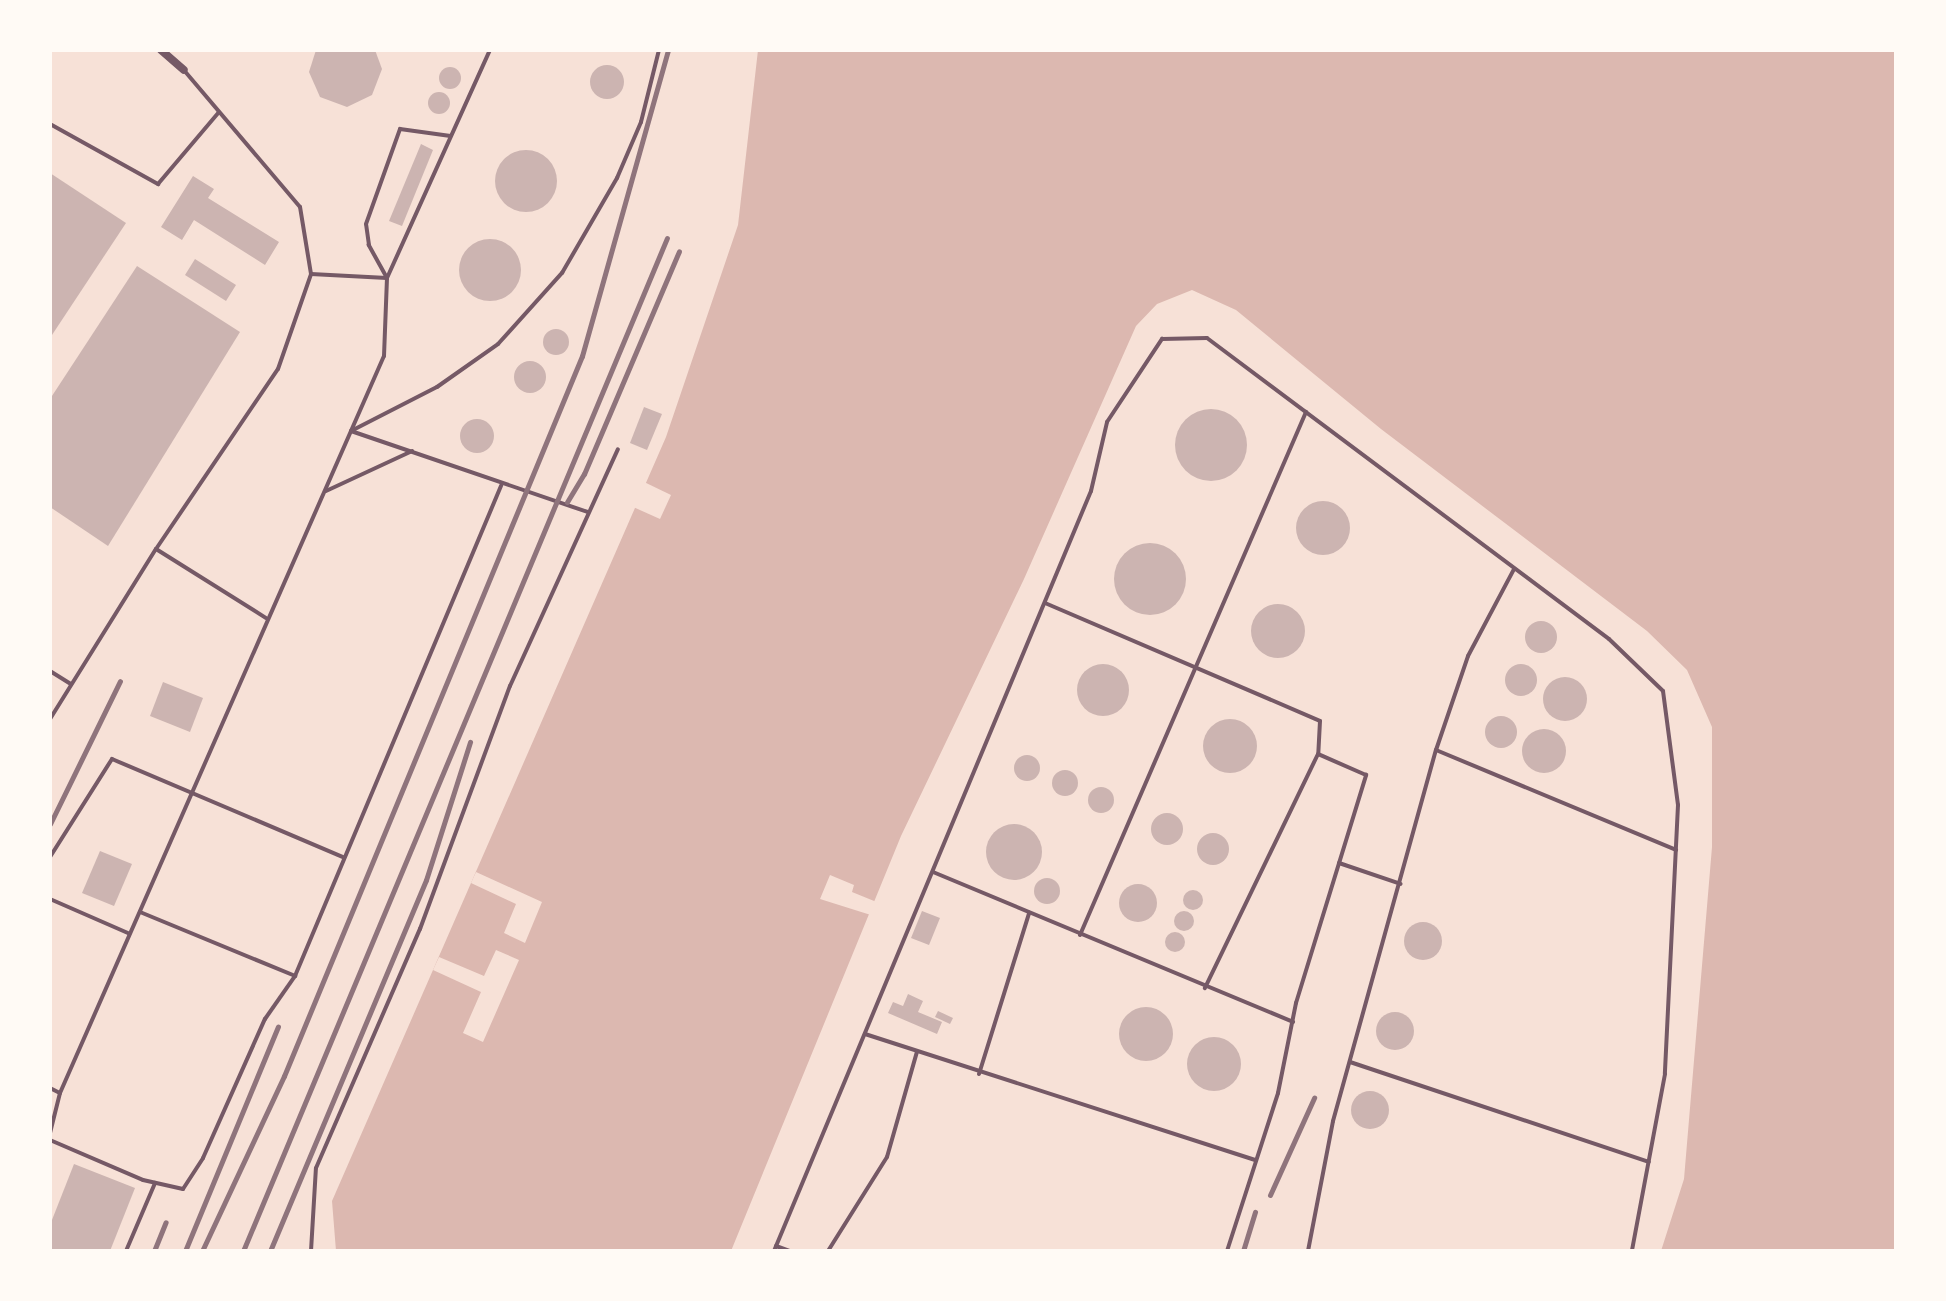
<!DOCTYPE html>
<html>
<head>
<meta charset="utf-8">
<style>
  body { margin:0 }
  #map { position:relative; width:1946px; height:1301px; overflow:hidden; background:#f7e1d7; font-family:Cabin,sans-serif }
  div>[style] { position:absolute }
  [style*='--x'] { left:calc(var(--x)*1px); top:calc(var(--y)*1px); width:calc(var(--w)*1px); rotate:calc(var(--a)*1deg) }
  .water>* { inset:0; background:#dcb8b0 }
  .pier>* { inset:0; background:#f7e1d7 }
  .building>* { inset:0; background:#ccb4b1 }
  .round { border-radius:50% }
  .service>* { height:4px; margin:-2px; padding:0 2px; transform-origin:2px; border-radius:2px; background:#755966 }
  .minor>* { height:8px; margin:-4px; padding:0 4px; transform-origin:4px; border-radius:4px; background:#755966 }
  .rail>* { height:5px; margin:-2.5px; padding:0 2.5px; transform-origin:2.5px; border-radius:2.5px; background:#8f747c }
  span { translate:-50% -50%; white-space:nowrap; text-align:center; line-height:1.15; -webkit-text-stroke:8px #fffaf5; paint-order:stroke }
  .frame { position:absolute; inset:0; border:52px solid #fffaf5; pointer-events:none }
</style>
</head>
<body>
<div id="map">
  <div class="water">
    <i style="clip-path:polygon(758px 50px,1896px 50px,1896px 1251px,1661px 1251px,1684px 1179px,1712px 847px,1712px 727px,1687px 670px,1647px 631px,1381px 429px,1236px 310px,1192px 290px,1157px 304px,1136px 326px,1024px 579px,901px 836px,731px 1251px,336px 1251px,332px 1201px,666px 437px,738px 225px)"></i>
  </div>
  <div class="pier">
    <i style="clip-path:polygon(642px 481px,671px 495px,660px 519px,631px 506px)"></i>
    <i style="clip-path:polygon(476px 872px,542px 902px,525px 943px,504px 933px,516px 904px,471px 883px)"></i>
    <i style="clip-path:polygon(830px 875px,854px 885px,852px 892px,879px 903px,874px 916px,820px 899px)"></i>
    <i style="clip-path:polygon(496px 950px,519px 960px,483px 1042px,463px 1033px,481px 992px,433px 970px,439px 957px,484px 976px)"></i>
  </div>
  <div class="building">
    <i style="clip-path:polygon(316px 50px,375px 50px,382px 69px,372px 95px,347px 107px,320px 97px,309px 72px)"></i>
    <i class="round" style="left:590px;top:65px;width:34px;height:34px"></i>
    <i class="round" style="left:439px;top:67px;width:22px;height:22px"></i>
    <i class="round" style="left:428px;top:92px;width:22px;height:22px"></i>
    <i style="clip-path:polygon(421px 144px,433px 150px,402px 226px,389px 221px)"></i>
    <i class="round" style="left:495px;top:150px;width:62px;height:62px"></i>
    <i style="clip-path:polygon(50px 173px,126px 223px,50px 338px)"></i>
    <i style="clip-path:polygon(193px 176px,214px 189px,208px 198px,279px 242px,265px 265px,194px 220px,182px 240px,161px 227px)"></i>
    <i class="round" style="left:459px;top:239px;width:62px;height:62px"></i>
    <i style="clip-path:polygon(195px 259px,236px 285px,226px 301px,185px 275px)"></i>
    <i style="clip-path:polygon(137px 266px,240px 332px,108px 546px,50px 507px,50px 399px)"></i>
    <i class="round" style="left:543px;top:329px;width:26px;height:26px"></i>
    <i class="round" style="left:514px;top:361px;width:32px;height:32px"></i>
    <i style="clip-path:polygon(644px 407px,662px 414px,647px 450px,630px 443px)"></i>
    <i class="round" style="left:1175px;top:409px;width:72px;height:72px"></i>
    <i class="round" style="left:460px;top:419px;width:34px;height:34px"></i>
    <i class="round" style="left:1296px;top:501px;width:54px;height:54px"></i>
    <i class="round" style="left:1114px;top:543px;width:72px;height:72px"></i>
    <i class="round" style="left:1251px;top:604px;width:54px;height:54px"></i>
    <i class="round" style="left:1525px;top:621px;width:32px;height:32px"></i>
    <i class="round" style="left:1505px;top:664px;width:32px;height:32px"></i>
    <i class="round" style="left:1077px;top:664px;width:52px;height:52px"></i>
    <i class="round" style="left:1543px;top:677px;width:44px;height:44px"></i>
    <i style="clip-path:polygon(163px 682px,203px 698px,190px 732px,150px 716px)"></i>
    <i class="round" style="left:1485px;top:716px;width:32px;height:32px"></i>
    <i class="round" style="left:1203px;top:719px;width:54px;height:54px"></i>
    <i class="round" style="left:1522px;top:729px;width:44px;height:44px"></i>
    <i class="round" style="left:1014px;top:755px;width:26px;height:26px"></i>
    <i class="round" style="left:1052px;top:770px;width:26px;height:26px"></i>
    <i class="round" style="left:1088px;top:787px;width:26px;height:26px"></i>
    <i class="round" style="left:1151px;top:813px;width:32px;height:32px"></i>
    <i class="round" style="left:986px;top:824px;width:56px;height:56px"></i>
    <i class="round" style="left:1197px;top:833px;width:32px;height:32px"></i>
    <i style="clip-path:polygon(100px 851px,132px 864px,114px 906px,82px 893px)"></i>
    <i class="round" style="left:1034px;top:878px;width:26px;height:26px"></i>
    <i class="round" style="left:1119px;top:884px;width:38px;height:38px"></i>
    <i class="round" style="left:1183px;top:890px;width:20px;height:20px"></i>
    <i class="round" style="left:1174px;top:911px;width:20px;height:20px"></i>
    <i style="clip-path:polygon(922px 911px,940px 918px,929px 945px,911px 938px)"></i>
    <i class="round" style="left:1404px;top:922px;width:38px;height:38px"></i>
    <i class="round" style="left:1165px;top:932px;width:20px;height:20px"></i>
    <i style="clip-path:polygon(908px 994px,923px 1001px,918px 1012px,942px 1022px,937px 1034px,888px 1013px,893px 1002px,903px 1006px)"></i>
    <i class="round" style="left:1119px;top:1007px;width:54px;height:54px"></i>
    <i style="clip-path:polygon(938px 1011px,953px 1018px,950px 1024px,935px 1017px)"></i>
    <i class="round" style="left:1376px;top:1012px;width:38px;height:38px"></i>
    <i class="round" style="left:1187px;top:1037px;width:54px;height:54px"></i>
    <i class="round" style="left:1351px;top:1091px;width:38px;height:38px"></i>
    <i style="clip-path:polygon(74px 1164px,135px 1188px,110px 1251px,50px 1251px,50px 1225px)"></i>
  </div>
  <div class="service">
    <i style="--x:50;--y:124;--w:124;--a:29.1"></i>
    <i style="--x:158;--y:184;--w:94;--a:-49.7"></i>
    <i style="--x:311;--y:274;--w:76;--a:3"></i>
    <i style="--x:387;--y:278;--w:250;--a:-65.7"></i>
    <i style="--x:351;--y:431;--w:97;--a:-27.1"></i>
    <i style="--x:437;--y:387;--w:75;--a:-35.2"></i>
    <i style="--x:498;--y:344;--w:96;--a:-48"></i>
    <i style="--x:562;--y:273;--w:110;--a:-59.9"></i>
    <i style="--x:617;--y:178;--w:61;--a:-66.8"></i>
    <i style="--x:641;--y:122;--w:74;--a:-76"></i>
    <i style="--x:351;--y:431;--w:250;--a:18.9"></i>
    <i style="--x:326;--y:491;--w:95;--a:-24.9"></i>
    <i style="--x:156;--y:549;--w:130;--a:32.1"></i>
    <i style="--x:1045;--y:603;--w:299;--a:23.2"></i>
    <i style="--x:1320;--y:721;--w:33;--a:93"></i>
    <i style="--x:1318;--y:754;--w:260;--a:115.8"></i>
    <i style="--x:50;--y:671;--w:25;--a:32"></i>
    <i style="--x:50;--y:719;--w:200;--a:-58.1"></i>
    <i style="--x:156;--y:549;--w:217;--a:-55.9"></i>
    <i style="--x:278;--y:369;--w:101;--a:-70.8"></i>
    <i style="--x:311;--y:274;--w:68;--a:-99.3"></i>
    <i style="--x:300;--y:207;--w:180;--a:-130.3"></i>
    <i style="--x:1436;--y:750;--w:260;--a:22.6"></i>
    <i style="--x:50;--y:857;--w:116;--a:-57.7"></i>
    <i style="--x:112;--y:759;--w:251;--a:23"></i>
    <i style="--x:1339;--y:863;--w:65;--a:18.7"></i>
    <i style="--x:933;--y:872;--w:390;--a:22.6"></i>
    <i style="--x:50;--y:899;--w:85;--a:23.6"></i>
    <i style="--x:140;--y:912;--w:168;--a:22.4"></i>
    <i style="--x:1080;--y:935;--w:570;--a:-66.63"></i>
    <i style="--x:865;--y:1034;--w:410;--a:17.9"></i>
    <i style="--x:1350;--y:1062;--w:315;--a:18.5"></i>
    <i style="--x:979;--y:1074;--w:169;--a:-72.7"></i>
    <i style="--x:50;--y:1088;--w:11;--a:27"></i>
    <i style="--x:60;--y:1093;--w:805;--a:-66.27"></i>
    <i style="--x:384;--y:356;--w:78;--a:-87.8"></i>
    <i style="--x:387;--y:278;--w:38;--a:-119"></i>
    <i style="--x:369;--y:245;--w:21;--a:-98"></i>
    <i style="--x:366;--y:224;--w:101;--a:-70.3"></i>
    <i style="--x:400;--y:129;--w:51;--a:7.8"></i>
    <i style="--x:50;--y:1133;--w:41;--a:-76"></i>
    <i style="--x:50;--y:1140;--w:101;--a:23.3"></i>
    <i style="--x:143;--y:1180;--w:41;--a:12.7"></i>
    <i style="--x:183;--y:1189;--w:37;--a:-57"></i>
    <i style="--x:203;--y:1158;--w:152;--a:-66"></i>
    <i style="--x:265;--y:1019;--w:52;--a:-55.1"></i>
    <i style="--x:295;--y:976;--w:532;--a:-67.2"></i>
    <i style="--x:776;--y:1246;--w:15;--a:20"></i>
    <i style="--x:126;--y:1251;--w:74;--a:-66.9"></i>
    <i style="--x:311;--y:1251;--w:83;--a:-86.6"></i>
    <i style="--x:316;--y:1168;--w:261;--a:-66.5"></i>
    <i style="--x:420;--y:929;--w:259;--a:-69.7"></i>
    <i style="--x:510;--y:686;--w:260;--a:-65.5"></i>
    <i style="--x:774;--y:1251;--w:823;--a:-67.36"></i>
    <i style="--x:1091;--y:491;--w:71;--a:-76.9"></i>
    <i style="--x:1107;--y:422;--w:100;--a:-56.5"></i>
    <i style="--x:1162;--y:339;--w:45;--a:-1.3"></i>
    <i style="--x:1207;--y:338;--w:502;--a:36.82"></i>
    <i style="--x:1609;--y:639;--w:75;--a:43.9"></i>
    <i style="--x:1663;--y:691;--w:115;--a:82.5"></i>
    <i style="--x:1678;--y:805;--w:269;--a:92.8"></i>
    <i style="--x:1665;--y:1074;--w:180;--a:100.6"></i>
    <i style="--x:828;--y:1251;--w:111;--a:-57.9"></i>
    <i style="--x:887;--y:1157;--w:109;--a:-74.1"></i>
    <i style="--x:1227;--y:1251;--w:166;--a:-72.1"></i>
    <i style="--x:1278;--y:1093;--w:92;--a:-78.7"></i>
    <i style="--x:1296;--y:1003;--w:239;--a:-72.9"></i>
    <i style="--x:1366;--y:775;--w:52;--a:-156.4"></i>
    <i style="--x:1308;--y:1251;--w:132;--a:-79.1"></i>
    <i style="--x:1333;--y:1121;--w:385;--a:-74.5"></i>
    <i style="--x:1436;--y:750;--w:99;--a:-71.2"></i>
    <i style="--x:1468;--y:656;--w:98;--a:-62.1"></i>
  </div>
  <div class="minor">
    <i style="--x:161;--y:50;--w:30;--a:41"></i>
  </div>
  <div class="rail">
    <i style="--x:567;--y:502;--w:33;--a:-59"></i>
    <i style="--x:584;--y:474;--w:242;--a:-66.9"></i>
    <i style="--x:50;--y:824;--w:159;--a:-63.9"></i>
    <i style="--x:1270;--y:1195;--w:107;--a:-65.6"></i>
    <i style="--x:154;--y:1251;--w:31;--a:-68"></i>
    <i style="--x:185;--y:1251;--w:243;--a:-67.5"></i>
    <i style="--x:202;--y:1251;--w:193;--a:-64.9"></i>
    <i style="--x:284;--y:1076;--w:779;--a:-67.52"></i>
    <i style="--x:582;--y:356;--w:318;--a:-74.3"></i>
    <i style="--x:243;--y:1251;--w:1098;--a:-67.29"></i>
    <i style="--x:270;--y:1251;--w:402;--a:-67.2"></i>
    <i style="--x:426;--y:880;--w:145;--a:-72.3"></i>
    <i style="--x:1243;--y:1251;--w:41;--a:-72.9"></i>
  </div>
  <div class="frame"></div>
</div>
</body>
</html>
